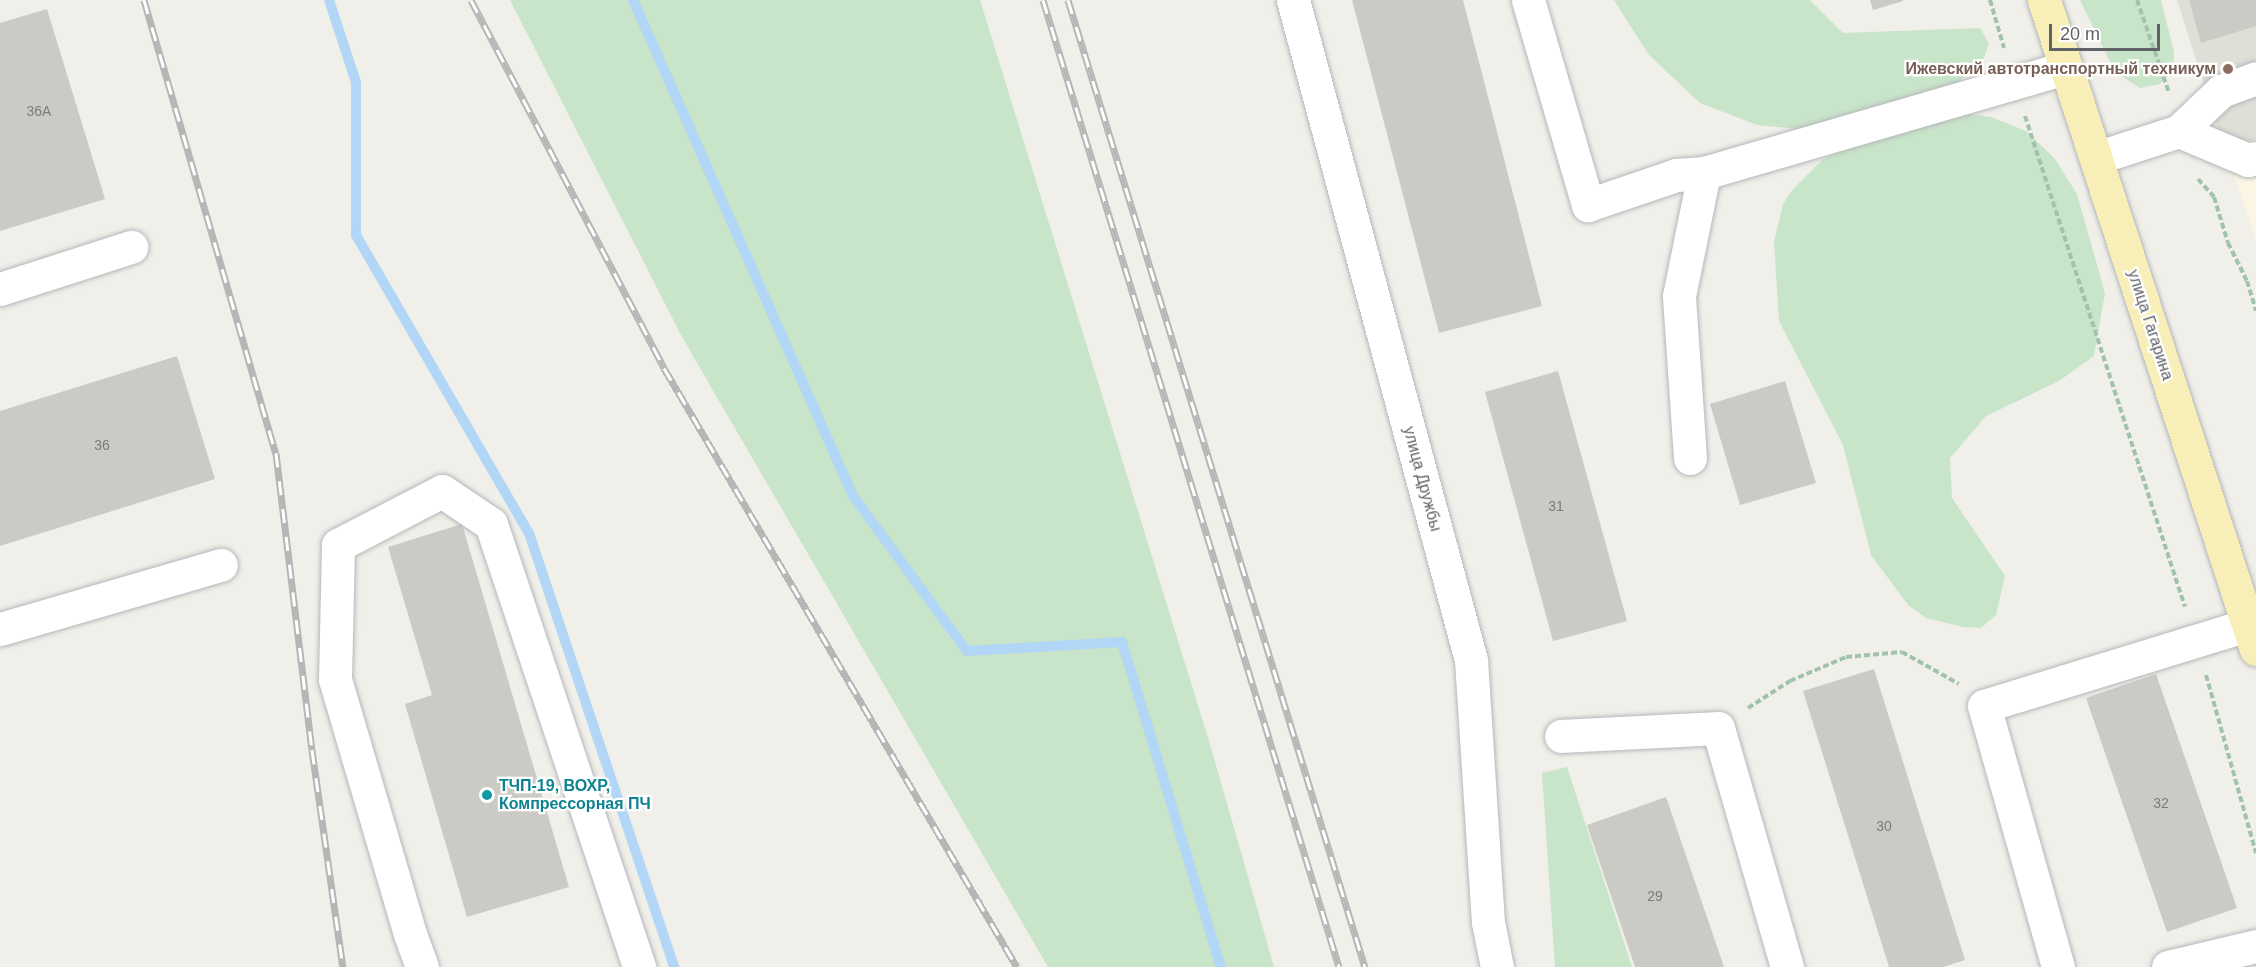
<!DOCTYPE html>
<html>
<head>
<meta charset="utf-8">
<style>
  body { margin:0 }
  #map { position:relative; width:2256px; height:967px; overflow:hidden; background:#f0efe9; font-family:Helvetica,sans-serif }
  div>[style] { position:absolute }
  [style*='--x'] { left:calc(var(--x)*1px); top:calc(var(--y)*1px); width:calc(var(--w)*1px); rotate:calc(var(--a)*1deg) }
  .commercial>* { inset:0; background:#fbf6e3 }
  .education>* { inset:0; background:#dfded7 }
  .green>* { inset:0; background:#c8e4c9 }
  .stream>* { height:10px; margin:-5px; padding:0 5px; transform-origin:5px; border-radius:5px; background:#b2d6f6 }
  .building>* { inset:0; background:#cbcac5 }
  .path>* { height:4px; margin-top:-2px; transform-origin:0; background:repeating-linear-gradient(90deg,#a1c3ac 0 6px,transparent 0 9px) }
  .roads { filter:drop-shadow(0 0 2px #b5b7bb) drop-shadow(0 0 2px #b5b7bb) }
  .minor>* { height:33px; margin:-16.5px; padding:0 16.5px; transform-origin:16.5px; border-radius:16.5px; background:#fff }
  .major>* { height:33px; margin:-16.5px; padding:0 16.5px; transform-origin:16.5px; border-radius:16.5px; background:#f7efb7 }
  .rail>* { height:7px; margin-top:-3.5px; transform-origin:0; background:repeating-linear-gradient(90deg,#fff 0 14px,#b6b6b7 0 28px); box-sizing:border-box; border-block:2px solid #b6b6b7 }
  .dots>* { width:16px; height:16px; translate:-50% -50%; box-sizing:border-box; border:3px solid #fff; border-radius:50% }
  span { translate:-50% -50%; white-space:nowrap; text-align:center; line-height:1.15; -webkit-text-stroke:4.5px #fff; paint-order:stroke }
  .number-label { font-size:14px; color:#7b7c7e }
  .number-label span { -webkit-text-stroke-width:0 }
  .education-label { font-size:16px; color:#785e54; font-weight:700 }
  .right { translate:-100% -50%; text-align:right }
  .street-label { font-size:16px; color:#606267 }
  .culture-label { font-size:16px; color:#0d838f; font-weight:700 }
  .left { translate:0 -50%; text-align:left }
  .scale { position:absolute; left:2049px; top:24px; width:111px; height:27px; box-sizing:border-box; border:3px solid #606267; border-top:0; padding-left:8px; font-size:18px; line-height:21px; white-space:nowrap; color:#606267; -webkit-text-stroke:4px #fff; paint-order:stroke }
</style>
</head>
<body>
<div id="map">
  <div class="commercial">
    <i style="clip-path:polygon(2256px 139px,2256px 240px,2224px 148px)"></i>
  </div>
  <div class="education">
    <i style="clip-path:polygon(2177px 0,2256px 0,2256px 139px,2224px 148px)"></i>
  </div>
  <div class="green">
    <i style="clip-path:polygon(510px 0,980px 0,1209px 741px,1274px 967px,1048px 967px,682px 337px)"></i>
    <i style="clip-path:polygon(1614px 0,1810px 0,1843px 33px,1980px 28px,1989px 44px,1982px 63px,1953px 86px,1818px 131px,1757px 125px,1700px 103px,1649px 55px)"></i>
    <i style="clip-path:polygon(2080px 0,2161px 0,2174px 52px,2173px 71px,2160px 84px,2140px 88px,2115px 72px)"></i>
    <i style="clip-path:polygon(1951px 112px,1991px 117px,2026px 131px,2055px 159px,2077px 194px,2105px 293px,2094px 356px,2059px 381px,1986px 416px,1950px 458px,1952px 498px,2005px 576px,1996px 615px,1981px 628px,1963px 627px,1926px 618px,1908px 605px,1871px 555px,1843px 445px,1779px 321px,1774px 242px,1783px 204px,1793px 189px,1822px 160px,1893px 123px)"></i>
    <i style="clip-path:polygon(1567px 767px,1632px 967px,1555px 967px,1542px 773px)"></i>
  </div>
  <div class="stream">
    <i style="--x:329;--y:0;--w:86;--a:71.8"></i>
    <i style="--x:356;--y:82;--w:153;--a:90"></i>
    <i style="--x:356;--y:235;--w:345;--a:59.9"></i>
    <i style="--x:529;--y:533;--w:458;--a:71.5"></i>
    <i style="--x:633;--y:0;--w:543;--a:66.08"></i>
    <i style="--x:853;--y:496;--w:192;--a:53.7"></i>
    <i style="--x:967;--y:651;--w:155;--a:-3.3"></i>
    <i style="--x:1122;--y:642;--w:340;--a:73.1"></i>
  </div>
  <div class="building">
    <i style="clip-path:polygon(1352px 0,1463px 0,1542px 306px,1439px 333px)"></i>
    <i style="clip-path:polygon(1870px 0,1903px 0,1903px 1px,1873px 10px)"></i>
    <i style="clip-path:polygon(2189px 0,2256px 0,2256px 26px,2201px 43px)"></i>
    <i style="clip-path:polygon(47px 9px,105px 199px,0 231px,0 23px)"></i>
    <i style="clip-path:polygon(177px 356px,215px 479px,0 546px,0 411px)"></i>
    <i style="clip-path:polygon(1558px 371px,1627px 621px,1553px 641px,1485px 392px)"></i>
    <i style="clip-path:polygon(1785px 381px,1816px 483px,1740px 505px,1710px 404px)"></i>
    <i style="clip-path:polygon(462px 524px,569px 887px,467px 917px,405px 704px,432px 695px,388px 547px)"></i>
    <i style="clip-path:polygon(1874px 669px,1965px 960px,1943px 967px,1889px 967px,1803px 691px)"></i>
    <i style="clip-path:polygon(2156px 674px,2237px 908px,2167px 932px,2086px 698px)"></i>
    <i style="clip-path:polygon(1666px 797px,1724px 967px,1635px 967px,1587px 825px)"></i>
  </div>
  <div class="path">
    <i style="--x:1990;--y:0;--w:50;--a:73.7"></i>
    <i style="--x:2137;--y:0;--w:98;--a:71"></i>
    <i style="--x:2025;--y:116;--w:516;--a:71.95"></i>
    <i style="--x:2198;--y:179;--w:24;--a:48"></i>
    <i style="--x:2214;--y:197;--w:48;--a:73.1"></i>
    <i style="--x:2228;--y:243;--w:42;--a:63.4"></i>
    <i style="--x:2247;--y:281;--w:31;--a:73"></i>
    <i style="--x:2206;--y:675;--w:185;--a:74.3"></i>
    <i style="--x:1748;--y:708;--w:50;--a:-32.7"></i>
    <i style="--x:1790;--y:681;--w:61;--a:-23.2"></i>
    <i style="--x:1846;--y:657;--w:56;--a:-5.1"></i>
    <i style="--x:1902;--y:652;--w:65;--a:29.3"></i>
  </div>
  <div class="roads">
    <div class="minor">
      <i style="--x:1293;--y:0;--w:684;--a:74.91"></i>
      <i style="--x:1471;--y:660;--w:263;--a:86.3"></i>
      <i style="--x:1488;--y:922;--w:46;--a:78.7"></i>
      <i style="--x:1528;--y:0;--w:214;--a:73.7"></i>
      <i style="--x:1588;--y:205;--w:93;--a:-18.8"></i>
      <i style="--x:1676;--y:175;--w:28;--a:-4"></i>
      <i style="--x:2179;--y:131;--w:75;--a:22.8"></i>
      <i style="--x:2248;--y:160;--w:8;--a:-14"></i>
      <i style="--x:2096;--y:158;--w:87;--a:-18"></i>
      <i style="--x:2179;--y:131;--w:58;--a:-43.6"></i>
      <i style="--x:2221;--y:91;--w:37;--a:-20"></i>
      <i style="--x:0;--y:289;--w:138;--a:-17.8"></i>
      <i style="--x:1690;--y:458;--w:162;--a:-93.9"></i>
      <i style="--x:1679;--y:296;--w:126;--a:-78.5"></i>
      <i style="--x:1704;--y:173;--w:377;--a:-16.2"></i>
      <i style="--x:0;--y:629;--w:230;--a:-16.2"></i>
      <i style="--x:1561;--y:736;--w:157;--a:-2.9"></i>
      <i style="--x:1718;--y:728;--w:249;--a:73.9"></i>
      <i style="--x:422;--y:967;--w:35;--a:-110"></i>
      <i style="--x:410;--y:934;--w:266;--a:-106.4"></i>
      <i style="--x:335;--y:679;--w:134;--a:-88.7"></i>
      <i style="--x:338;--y:545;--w:117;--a:-27.4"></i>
      <i style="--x:442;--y:491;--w:59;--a:34"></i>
      <i style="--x:491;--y:524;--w:467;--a:71.5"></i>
      <i style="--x:2058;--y:967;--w:271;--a:-105.8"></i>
      <i style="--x:1984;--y:706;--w:276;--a:-17.1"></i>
      <i style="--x:2168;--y:967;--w:90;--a:-13.4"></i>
    </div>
    <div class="major">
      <i style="--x:2044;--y:0;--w:683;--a:71.91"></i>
    </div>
  </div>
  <div class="rail">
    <i style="--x:144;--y:0;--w:472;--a:73.8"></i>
    <i style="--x:276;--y:453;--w:299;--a:83.1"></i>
    <i style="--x:312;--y:750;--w:219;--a:81.9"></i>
    <i style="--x:471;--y:0;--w:416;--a:62.3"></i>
    <i style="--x:664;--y:368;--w:695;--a:59.49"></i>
    <i style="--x:1043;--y:0;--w:1011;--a:72.98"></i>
    <i style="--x:1068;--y:0;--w:1012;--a:72.93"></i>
  </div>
  <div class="dots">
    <i style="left:2228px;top:69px;background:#8d6e63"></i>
    <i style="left:487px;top:795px;background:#0f9aa8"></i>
  </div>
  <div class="number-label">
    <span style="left:39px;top:111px">36А</span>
    <span style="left:102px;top:445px">36</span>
    <span style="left:1556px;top:506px">31</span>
    <span style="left:2161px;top:803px">32</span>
    <span style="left:1884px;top:826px">30</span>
    <span style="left:1655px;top:896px">29</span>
  </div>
  <div class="education-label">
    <span class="right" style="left:2216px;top:69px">Ижевский автотранспортный техникум</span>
  </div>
  <div class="street-label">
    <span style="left:2150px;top:325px;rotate:72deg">улица Гагарина</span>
    <span style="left:1422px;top:479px;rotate:75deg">улица Дружбы</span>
  </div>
  <div class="culture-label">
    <span class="left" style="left:499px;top:795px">ТЧП-19, ВОХР,<br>Компрессорная ПЧ</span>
  </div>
  <div class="scale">20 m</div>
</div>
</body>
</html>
